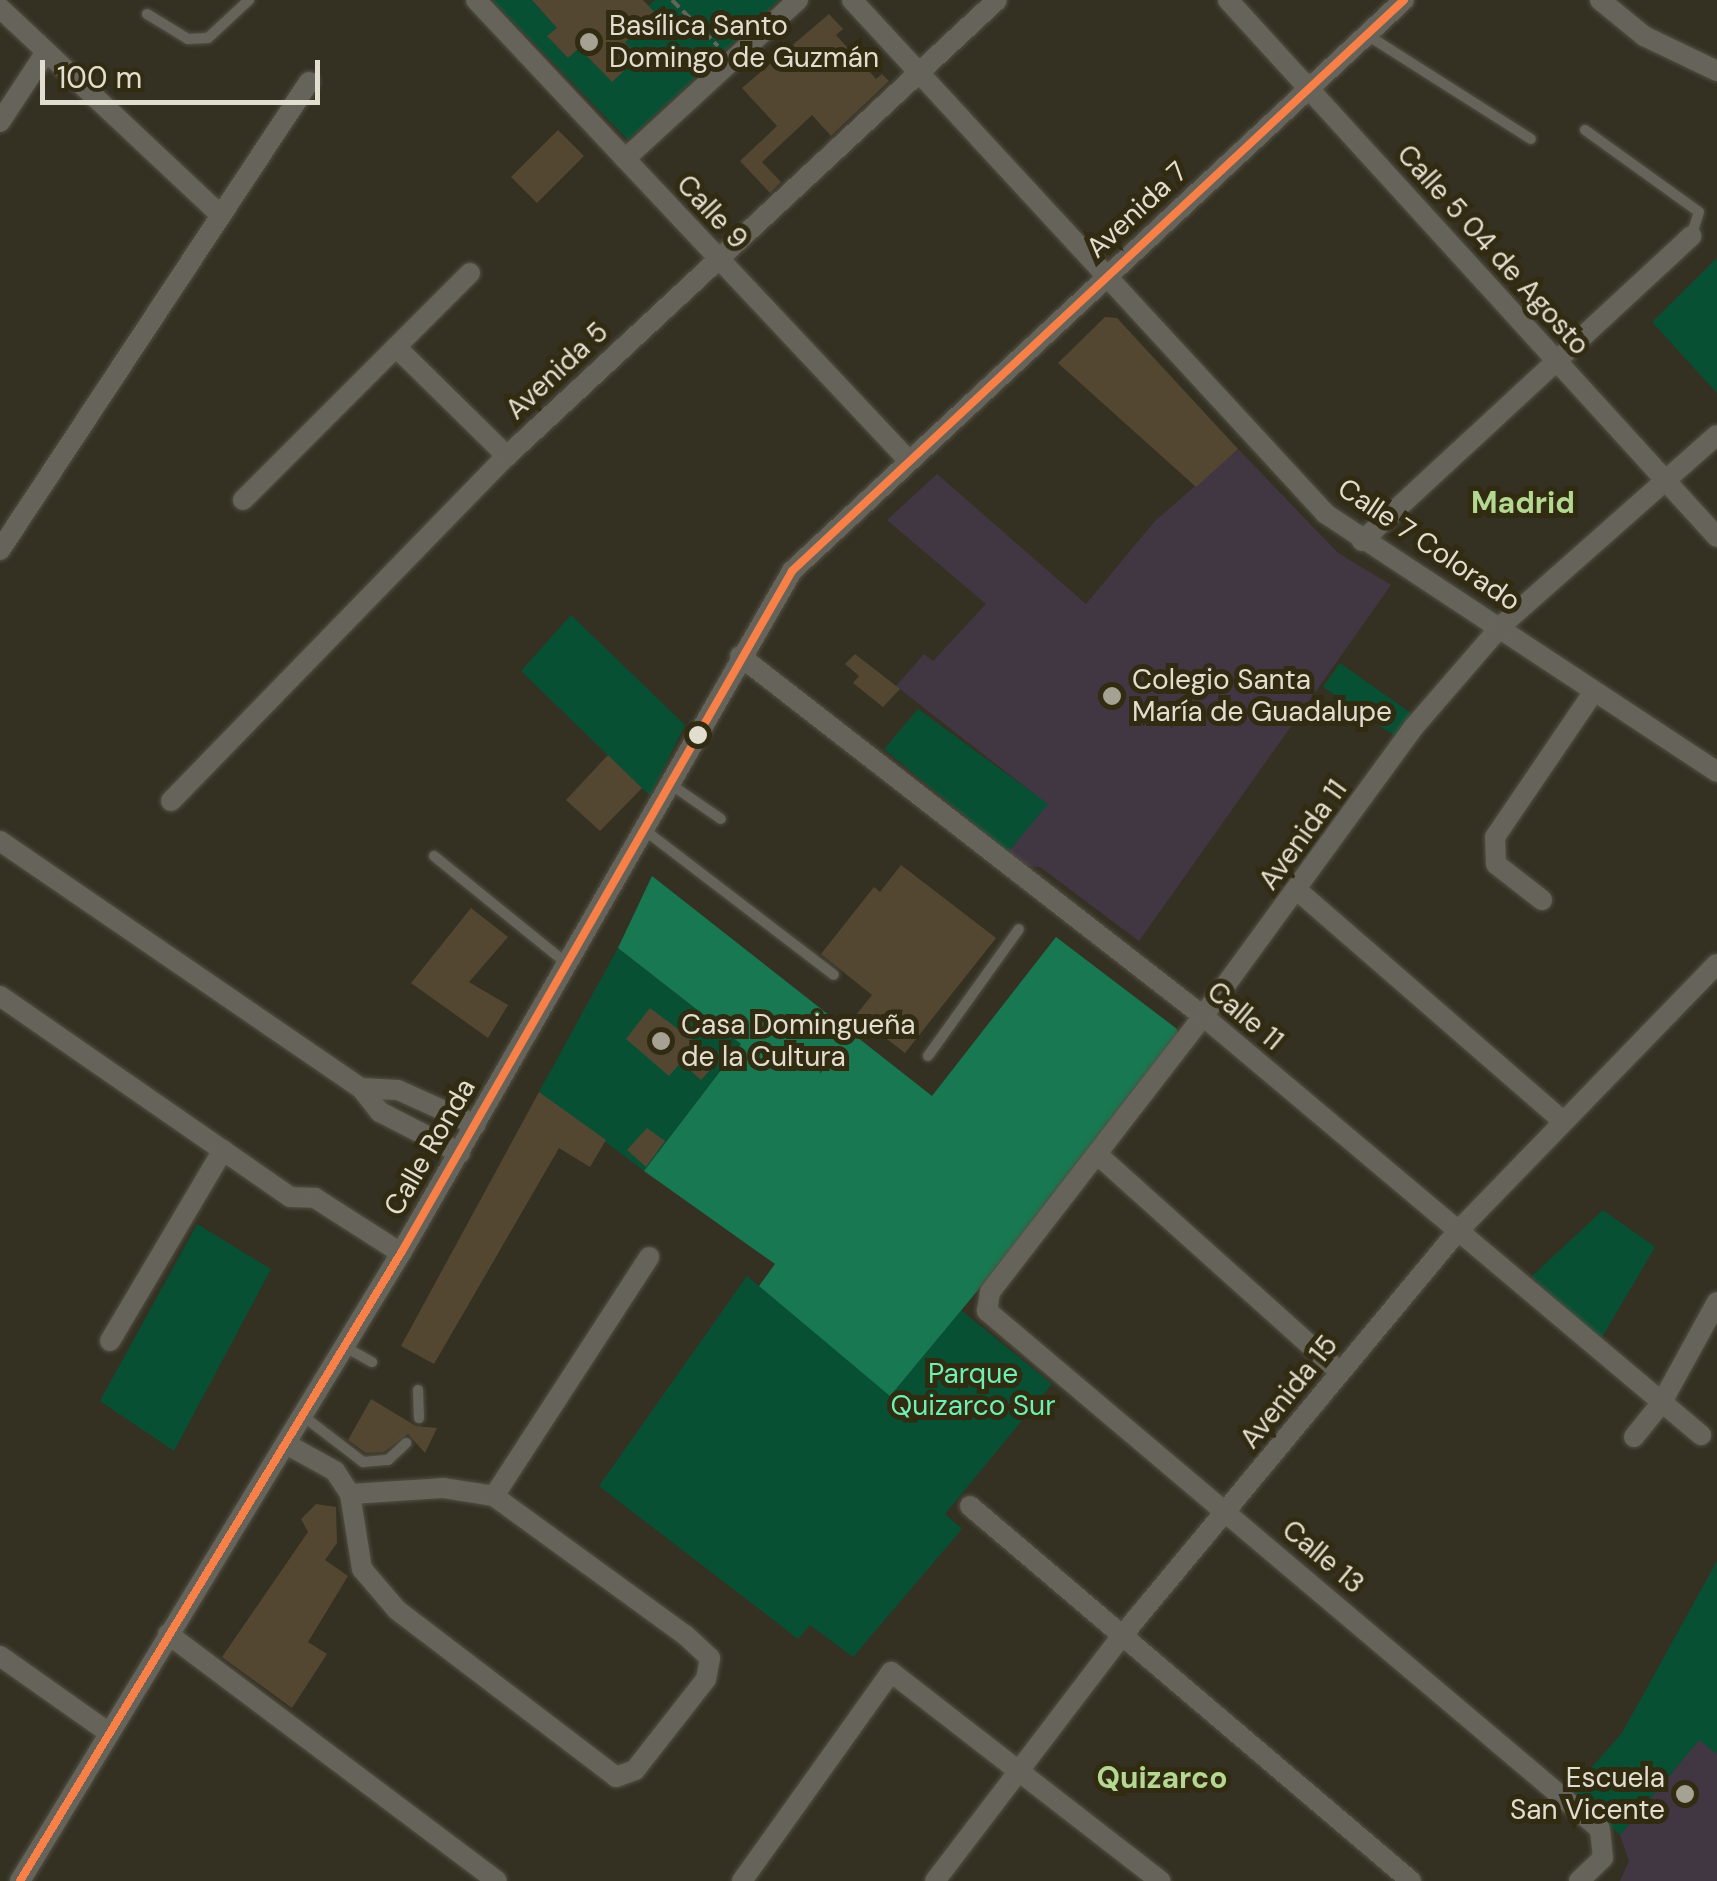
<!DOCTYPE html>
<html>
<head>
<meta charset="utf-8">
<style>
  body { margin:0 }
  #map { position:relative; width:1717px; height:1881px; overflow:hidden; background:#343123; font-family:"DM Sans",sans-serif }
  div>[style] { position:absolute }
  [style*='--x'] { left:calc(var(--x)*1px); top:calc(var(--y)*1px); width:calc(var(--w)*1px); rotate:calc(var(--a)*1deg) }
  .education>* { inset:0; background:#413743 }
  .green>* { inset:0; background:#075034 }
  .forest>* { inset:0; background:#187852 }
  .building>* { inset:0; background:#544732 }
  .path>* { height:4px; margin-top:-2px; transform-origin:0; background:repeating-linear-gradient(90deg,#65645a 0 10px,transparent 0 15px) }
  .roads { filter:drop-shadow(0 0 2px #524f43) drop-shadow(0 0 2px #524f43) }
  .lane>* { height:10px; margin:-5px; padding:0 5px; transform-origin:5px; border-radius:5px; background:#66645a }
  .street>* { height:20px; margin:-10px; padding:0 10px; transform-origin:10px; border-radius:10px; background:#66645a }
  .bus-1>* { height:8px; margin:-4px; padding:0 4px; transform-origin:4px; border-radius:4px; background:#f78048 }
  .dots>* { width:28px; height:28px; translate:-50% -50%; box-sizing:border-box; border:5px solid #312b12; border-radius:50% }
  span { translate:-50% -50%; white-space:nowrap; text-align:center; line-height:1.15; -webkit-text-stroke:10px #312b12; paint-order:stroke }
  .poi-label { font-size:28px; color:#e2decf }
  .left { translate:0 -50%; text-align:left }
  .right { translate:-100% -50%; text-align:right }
  .street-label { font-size:28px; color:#e2decf }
  .park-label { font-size:28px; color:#6ef0b4 }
  .neighbourhood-label { font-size:30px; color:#b4d791; font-weight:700 }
  .scale { position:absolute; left:40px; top:60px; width:280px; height:45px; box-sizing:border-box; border:5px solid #e2decf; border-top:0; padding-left:12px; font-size:30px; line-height:35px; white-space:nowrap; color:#e2decf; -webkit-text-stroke:8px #312b12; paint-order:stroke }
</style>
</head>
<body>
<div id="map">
  <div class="education">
    <i style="clip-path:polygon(1238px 449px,1338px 553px,1391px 585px,1139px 941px,1040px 867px,1025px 866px,1008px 852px,1047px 804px,896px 686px,924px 654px,933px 661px,986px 604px,887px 520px,937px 474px,1086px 604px,1155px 521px)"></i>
    <i style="clip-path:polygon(1700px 1739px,1717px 1754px,1717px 1881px,1620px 1881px,1629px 1861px,1620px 1835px)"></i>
  </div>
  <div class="green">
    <i style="clip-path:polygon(492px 0,532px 0,557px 28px,548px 36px,568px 58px,579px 48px,612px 82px,638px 57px,618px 34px,636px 17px,644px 25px,655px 15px,648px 6px,655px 0,779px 0,628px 140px)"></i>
    <i style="clip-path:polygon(1717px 258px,1717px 393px,1652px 322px)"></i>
    <i style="clip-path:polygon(571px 615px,685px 725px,650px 796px,521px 671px)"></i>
    <i style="clip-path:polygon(1340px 663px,1415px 716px,1395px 736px,1323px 687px)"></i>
    <i style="clip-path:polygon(918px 709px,1048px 804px,1008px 852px,884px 749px)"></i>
    <i style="clip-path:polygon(618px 948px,741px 1044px,644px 1171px,539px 1092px)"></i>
    <i style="clip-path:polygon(1603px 1210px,1655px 1247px,1601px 1339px,1531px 1277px)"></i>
    <i style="clip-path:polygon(197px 1224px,271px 1269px,174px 1451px,100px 1401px)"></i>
    <i style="clip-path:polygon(747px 1276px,890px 1395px,961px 1310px,1052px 1384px,945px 1514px,962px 1529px,853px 1657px,810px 1625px,798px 1639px,599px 1486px)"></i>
    <i style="clip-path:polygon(1717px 1561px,1717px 1754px,1699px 1740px,1620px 1835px,1572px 1790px,1622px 1733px)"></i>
  </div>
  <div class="forest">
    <i style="clip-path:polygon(652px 876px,932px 1096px,1056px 937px,1177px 1029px,1180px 1047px,890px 1396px,759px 1286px,775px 1264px,644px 1171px,741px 1044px,618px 948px)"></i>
  </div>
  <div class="building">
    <i style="clip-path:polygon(532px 0,643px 0,656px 14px,625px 42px,639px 57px,612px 82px,579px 48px,568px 58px,547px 36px,557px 28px)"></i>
    <i style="clip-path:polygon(829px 14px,843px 29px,836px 35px,876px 79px,882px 74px,889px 81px,831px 136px,812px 115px,762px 162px,781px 182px,770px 193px,740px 161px,777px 126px,742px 88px)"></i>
    <i style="clip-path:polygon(558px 130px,584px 156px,537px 203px,511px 177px)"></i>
    <i style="clip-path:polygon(1105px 317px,1117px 318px,1238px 449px,1196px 487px,1058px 363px)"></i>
    <i style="clip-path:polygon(855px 654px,900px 689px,883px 707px,853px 683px,859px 676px,845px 664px)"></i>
    <i style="clip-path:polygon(608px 755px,642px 788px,600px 831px,566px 800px)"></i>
    <i style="clip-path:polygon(901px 865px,996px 938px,905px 1053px,856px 1015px,872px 995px,821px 954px,874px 887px,880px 892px)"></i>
    <i style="clip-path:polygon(471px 908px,508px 937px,469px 982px,508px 1005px,488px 1038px,411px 983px)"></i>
    <i style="clip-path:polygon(650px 1008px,719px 1060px,701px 1080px,681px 1062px,669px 1076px,626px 1039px)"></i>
    <i style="clip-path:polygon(539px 1092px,606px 1140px,590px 1167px,559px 1148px,434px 1364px,401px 1346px)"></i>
    <i style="clip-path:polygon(647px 1128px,665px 1141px,646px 1167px,627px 1150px)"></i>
    <i style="clip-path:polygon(371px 1399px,416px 1426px,437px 1428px,425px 1453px,408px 1434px,384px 1452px,366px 1453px,348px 1440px)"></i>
    <i style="clip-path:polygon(316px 1504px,336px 1507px,337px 1543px,325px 1560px,348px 1576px,308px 1642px,327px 1654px,292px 1708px,222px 1657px,308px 1532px,301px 1519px)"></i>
  </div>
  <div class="path">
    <i style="--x:672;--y:0;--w:65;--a:45"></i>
  </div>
  <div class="roads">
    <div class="lane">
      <i style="--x:147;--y:14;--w:48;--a:31.4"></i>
      <i style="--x:188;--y:39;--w:20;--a:-3"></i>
      <i style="--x:208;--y:38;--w:56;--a:-42.8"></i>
      <i style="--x:1367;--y:35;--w:194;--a:32.4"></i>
      <i style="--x:1585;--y:130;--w:140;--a:35.7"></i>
      <i style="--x:1699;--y:212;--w:25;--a:108"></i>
      <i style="--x:673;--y:786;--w:58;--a:34.5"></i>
      <i style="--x:647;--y:832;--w:235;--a:37.4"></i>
      <i style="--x:434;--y:856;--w:170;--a:39"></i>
      <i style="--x:928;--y:1056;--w:156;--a:-54.4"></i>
      <i style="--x:345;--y:1347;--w:31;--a:29"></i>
      <i style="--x:418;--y:1390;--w:28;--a:88"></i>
      <i style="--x:303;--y:1416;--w:76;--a:37.5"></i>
      <i style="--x:363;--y:1462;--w:25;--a:-5"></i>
      <i style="--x:388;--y:1460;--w:25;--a:-43"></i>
    </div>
    <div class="street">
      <i style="--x:476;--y:0;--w:632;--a:46.79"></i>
      <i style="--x:852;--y:0;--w:699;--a:47.32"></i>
      <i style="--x:1326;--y:514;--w:468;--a:33.4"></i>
      <i style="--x:1228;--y:0;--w:726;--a:47.68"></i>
      <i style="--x:1600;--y:0;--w:57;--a:39.3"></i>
      <i style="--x:1644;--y:36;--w:81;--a:25.6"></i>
      <i style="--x:0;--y:8;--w:301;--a:43.2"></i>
      <i style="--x:0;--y:122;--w:84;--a:-56.7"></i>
      <i style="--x:625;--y:159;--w:235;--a:-42.6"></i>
      <i style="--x:396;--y:347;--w:156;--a:44.5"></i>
      <i style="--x:243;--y:500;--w:321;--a:-45"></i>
      <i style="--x:1362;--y:541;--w:449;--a:-42.8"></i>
      <i style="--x:0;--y:550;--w:561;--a:-56.56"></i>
      <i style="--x:740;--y:656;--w:586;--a:37.87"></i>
      <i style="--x:1203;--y:1016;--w:651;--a:40.08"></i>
      <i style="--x:171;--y:801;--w:482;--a:-45.8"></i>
      <i style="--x:507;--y:456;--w:669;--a:-42.94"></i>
      <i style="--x:0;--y:841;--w:437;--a:34.4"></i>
      <i style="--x:361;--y:1088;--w:31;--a:52"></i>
      <i style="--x:380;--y:1112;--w:90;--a:27.1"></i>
      <i style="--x:1297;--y:890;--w:352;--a:41"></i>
      <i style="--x:1542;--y:900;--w:58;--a:-142"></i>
      <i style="--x:1496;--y:864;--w:27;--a:-92"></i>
      <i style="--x:1495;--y:837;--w:174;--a:-55.8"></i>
      <i style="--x:0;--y:996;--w:353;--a:34.7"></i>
      <i style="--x:290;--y:1197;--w:25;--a:2"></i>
      <i style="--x:315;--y:1198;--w:102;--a:32.6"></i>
      <i style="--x:361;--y:1088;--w:37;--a:3"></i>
      <i style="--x:398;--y:1090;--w:85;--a:24.2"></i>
      <i style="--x:1098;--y:1155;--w:325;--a:41.9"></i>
      <i style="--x:110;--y:1341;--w:222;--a:-59.4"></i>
      <i style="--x:1634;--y:1437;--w:45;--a:-51.3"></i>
      <i style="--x:1662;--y:1402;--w:114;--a:-61.2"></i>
      <i style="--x:286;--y:1444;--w:56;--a:28.9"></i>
      <i style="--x:335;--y:1471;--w:27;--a:57"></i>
      <i style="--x:350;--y:1494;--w:76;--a:80.9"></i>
      <i style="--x:362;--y:1569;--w:54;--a:49.5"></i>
      <i style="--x:397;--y:1610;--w:275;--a:37.3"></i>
      <i style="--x:616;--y:1777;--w:20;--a:-20"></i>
      <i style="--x:635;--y:1770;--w:115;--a:-52"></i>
      <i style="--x:706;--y:1679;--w:21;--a:-79"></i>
      <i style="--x:710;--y:1658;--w:34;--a:-137"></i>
      <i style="--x:685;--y:1635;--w:236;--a:-144"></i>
      <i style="--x:494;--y:1496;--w:52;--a:-171.1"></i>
      <i style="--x:443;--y:1488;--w:93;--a:176.3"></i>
      <i style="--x:494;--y:1496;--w:285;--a:-57"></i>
      <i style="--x:970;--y:1506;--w:579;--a:40.38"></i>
      <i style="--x:168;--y:1634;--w:411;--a:36.9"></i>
      <i style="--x:0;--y:1656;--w:133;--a:35.2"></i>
      <i style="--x:20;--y:1881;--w:735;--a:-58.76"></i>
      <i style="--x:401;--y:1253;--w:786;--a:-60.17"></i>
      <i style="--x:792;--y:571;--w:837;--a:-43.02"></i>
      <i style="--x:742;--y:1881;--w:257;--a:-54.5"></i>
      <i style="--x:891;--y:1672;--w:341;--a:37.8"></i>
      <i style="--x:935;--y:1881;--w:307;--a:-52.7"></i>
      <i style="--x:1121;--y:1637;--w:526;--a:-50.32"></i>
      <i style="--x:1457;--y:1232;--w:373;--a:-45.9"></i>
      <i style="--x:1579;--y:1881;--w:33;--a:-44"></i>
      <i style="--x:1603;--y:1858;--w:29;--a:-96"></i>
      <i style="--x:1600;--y:1829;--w:803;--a:-139.8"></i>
      <i style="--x:987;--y:1311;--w:19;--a:-81"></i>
      <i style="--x:990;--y:1292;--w:349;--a:-52.3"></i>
      <i style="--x:1203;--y:1016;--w:356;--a:-53.9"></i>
      <i style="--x:1413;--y:728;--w:135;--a:-49.2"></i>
      <i style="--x:1501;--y:626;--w:288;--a:-41.5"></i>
    </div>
  </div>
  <div class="bus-1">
    <i style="--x:20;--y:1881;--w:735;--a:-58.76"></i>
    <i style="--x:401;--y:1253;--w:786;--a:-60.17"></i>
    <i style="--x:792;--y:571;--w:837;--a:-43.02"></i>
  </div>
  <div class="dots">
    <i style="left:589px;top:42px;background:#a5a193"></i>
    <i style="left:1112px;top:696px;background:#a5a193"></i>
    <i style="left:698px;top:735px;background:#e2decf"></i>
    <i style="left:661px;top:1041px;background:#a5a193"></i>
    <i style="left:1685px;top:1794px;background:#a5a193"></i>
  </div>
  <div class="poi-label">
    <span class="left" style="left:609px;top:42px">Basílica Santo<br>Domingo de Guzmán</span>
    <span class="left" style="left:1132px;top:696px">Colegio Santa<br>María de Guadalupe</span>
    <span class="left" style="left:681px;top:1041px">Casa Domingueña<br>de la Cultura</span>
    <span class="right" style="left:1665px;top:1794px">Escuela<br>San Vicente</span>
  </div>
  <div class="street-label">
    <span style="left:1137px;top:210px;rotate:-43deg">Avenida 7</span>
    <span style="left:712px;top:212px;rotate:47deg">Calle 9</span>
    <span style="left:1493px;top:250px;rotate:48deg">Calle 5 04 de Agosto</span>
    <span style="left:557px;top:371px;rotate:-43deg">Avenida 5</span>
    <span style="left:1429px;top:545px;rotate:34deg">Calle 7 Colorado</span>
    <span style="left:1303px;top:835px;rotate:-54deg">Avenida 11</span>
    <span style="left:1245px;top:1016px;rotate:40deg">Calle 11</span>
    <span style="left:430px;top:1147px;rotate:-60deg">Calle Ronda</span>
    <span style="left:1289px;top:1392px;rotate:-51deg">Avenida 15</span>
    <span style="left:1323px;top:1557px;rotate:40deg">Calle 13</span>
  </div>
  <div class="park-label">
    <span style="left:973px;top:1390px">Parque<br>Quizarco Sur</span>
  </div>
  <div class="neighbourhood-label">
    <span style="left:1523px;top:503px">Madrid</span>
    <span style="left:1162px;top:1778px">Quizarco</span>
  </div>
  <div class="scale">100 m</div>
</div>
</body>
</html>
